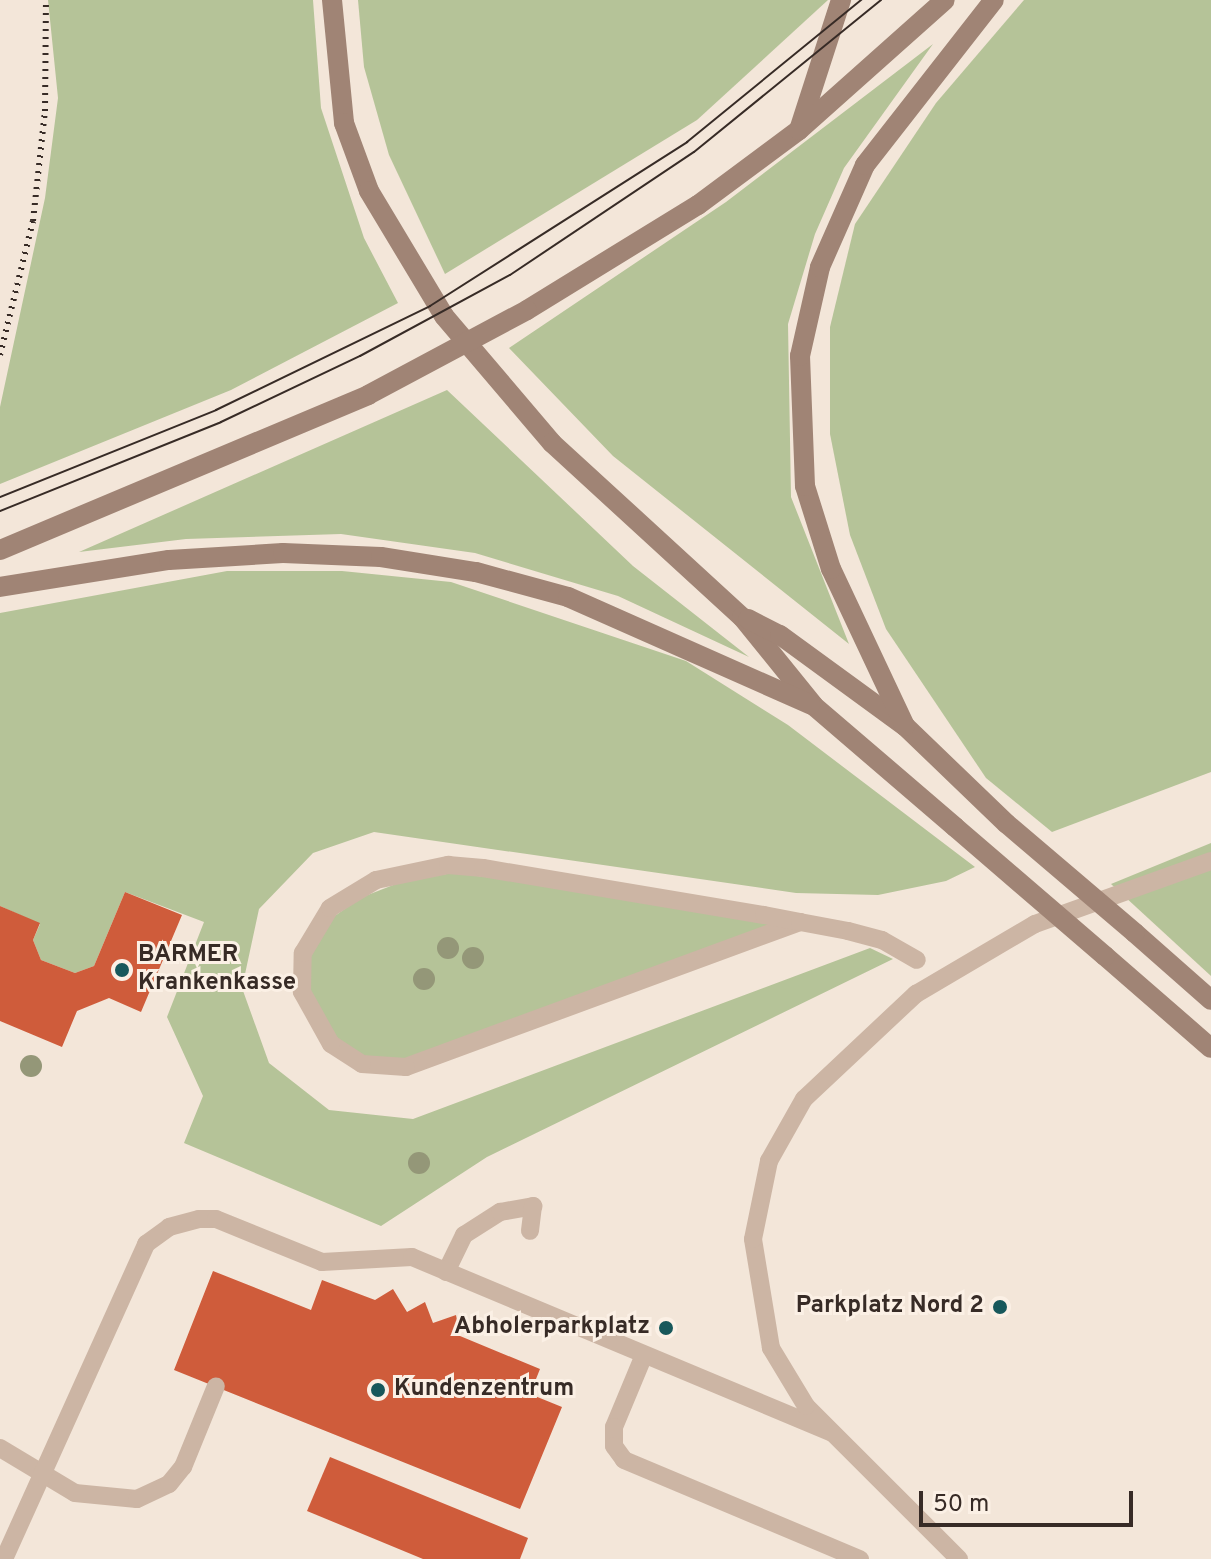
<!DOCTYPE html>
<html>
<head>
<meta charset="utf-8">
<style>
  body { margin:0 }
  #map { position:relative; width:1211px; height:1559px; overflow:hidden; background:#f3e6d9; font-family:Overpass,sans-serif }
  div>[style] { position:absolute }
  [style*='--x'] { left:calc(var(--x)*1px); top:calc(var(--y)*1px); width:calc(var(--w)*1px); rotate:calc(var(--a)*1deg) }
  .green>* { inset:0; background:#b5c398 }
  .building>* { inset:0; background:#cf5c3b }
  .service>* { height:18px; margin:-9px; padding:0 9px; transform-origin:9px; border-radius:9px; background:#ccb5a4 }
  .secondary>* { height:20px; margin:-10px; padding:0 10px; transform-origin:10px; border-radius:10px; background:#a08475 }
  .tram>* { height:2px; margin:-1px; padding:0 1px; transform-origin:1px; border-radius:1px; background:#372b26 }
  .rail>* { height:6px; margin-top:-3px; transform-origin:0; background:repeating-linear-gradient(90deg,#372b26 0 2px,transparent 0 8px) }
  .secondary-bridge>* { height:20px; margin:-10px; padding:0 10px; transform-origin:10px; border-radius:10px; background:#a08475 }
  .trees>* { width:22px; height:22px; margin:-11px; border-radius:50%; background:#949778 }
  .dots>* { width:22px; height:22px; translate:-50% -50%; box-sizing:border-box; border:4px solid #fbf0e5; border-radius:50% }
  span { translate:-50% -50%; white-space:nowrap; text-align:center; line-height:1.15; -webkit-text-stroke:6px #fbf0e5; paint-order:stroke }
  .poi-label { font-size:24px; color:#372b26; font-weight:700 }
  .left { translate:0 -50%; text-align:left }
  .right { translate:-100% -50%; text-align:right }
  .scale { position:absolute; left:919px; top:1491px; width:214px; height:36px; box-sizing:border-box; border:4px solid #372b26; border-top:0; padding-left:10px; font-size:24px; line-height:28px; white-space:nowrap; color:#372b26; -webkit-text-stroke:6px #fbf0e5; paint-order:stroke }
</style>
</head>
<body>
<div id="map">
  <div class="green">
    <i style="clip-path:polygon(48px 0,313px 0,321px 108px,364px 238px,398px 303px,231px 390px,0 484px,0 407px,45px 198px,58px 98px)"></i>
    <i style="clip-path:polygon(358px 0,828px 0,697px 120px,445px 274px,389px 155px,364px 67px)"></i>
    <i style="clip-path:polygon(1024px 0,1211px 0,1211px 772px,1052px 832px,986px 778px,886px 629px,850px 535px,830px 434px,830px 327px,855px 224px,936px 103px)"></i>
    <i style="clip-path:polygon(933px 44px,844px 168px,815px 234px,788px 324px,791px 497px,849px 644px,613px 456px,509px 348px,726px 202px)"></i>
    <i style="clip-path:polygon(447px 390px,633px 566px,749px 657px,618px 596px,475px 553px,341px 534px,186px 539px,79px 552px)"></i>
    <i style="clip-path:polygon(227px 571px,342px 571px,451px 582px,686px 661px,788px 725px,975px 867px,946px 881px,878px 895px,796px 893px,374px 832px,313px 853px,259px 909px,242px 988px,269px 1063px,329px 1110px,413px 1119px,870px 948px,893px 959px,487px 1157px,381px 1226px,184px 1143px,203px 1096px,167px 1017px,204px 922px,125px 892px,94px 966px,75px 973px,41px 960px,33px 940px,40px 924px,0 906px,0 613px)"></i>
    <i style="clip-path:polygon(1211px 843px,1211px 976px,1111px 884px)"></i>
    <i style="clip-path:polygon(453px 873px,511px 880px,772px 924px,414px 1060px,371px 1060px,337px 1040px,310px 1001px,307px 964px,325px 923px,360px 898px,406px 880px)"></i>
  </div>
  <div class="building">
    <i style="clip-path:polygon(125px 892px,182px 915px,141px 1012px,109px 998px,77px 1011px,62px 1047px,0 1021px,0 906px,40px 923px,33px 940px,41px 960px,75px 973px,94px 966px)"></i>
    <i style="clip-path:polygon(213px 1271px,311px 1310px,322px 1280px,375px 1300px,393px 1289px,407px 1312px,425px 1302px,433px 1323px,456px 1315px,460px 1336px,540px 1369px,530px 1394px,562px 1407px,520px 1509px,174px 1370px)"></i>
    <i style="clip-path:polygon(330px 1457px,528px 1538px,520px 1559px,423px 1559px,307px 1511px)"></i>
  </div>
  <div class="service">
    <i style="--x:800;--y:922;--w:420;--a:159.8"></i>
    <i style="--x:406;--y:1067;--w:44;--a:-176.1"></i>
    <i style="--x:362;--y:1064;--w:37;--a:-147"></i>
    <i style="--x:331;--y:1044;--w:60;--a:-119.1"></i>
    <i style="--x:302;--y:992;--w:39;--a:-89"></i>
    <i style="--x:303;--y:953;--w:52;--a:-59"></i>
    <i style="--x:330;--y:908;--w:54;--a:-31.3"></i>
    <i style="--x:376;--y:880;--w:74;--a:-11.8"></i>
    <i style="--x:448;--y:865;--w:35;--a:5"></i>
    <i style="--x:483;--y:868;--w:285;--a:9.5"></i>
    <i style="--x:764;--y:915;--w:37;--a:11"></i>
    <i style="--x:800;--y:922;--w:49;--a:10.6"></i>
    <i style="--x:848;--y:931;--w:35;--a:15"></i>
    <i style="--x:882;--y:940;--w:40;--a:29.7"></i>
    <i style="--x:446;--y:1272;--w:41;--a:-64.1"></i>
    <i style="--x:464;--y:1235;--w:43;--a:-32.6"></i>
    <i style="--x:500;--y:1212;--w:34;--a:-10"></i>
    <i style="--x:533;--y:1206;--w:25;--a:97"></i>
    <i style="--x:644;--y:1355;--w:78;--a:112.6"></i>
    <i style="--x:614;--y:1427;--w:19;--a:90"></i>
    <i style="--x:614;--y:1446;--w:17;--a:54"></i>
    <i style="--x:624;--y:1460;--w:256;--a:22.8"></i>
    <i style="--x:0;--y:1448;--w:87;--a:31"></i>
    <i style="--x:75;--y:1493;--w:62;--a:5.5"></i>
    <i style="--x:137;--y:1499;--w:35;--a:-25"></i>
    <i style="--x:169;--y:1484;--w:22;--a:-51"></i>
    <i style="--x:183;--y:1467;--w:87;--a:-67.8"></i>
    <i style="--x:4;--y:1559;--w:346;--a:-65.7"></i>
    <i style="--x:146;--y:1244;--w:29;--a:-36"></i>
    <i style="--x:169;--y:1227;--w:31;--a:-15"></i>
    <i style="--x:199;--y:1219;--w:17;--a:0"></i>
    <i style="--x:216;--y:1219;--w:114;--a:22.1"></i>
    <i style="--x:322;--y:1262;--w:90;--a:-3.2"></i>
    <i style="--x:412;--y:1257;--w:455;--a:22.7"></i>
    <i style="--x:959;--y:1559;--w:216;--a:-135"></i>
    <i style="--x:806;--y:1406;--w:68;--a:-121.1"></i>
    <i style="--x:771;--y:1348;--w:110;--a:-99.4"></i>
    <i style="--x:753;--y:1239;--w:80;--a:-78.4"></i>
    <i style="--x:769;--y:1161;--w:71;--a:-60.6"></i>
    <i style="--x:804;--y:1099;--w:154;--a:-43.2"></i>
    <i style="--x:916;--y:994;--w:138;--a:-30.5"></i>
    <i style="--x:1035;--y:924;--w:187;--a:-19.7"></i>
  </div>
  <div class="secondary">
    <i style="--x:332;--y:0;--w:124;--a:84.4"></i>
    <i style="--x:344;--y:123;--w:72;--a:69.8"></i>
    <i style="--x:369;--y:191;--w:146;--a:59"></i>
    <i style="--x:444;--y:316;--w:167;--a:49.6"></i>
    <i style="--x:552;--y:443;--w:258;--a:42.5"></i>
    <i style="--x:742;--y:617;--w:114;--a:51"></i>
    <i style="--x:814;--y:706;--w:186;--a:40.6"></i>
    <i style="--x:799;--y:130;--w:137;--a:-72.1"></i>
    <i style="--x:527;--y:310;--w:201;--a:-31.6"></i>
    <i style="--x:698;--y:205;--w:126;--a:-36.6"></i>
    <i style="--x:799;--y:130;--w:195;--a:-41.7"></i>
    <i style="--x:0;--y:550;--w:399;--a:-22.8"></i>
    <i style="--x:0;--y:587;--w:171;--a:-9.1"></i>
    <i style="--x:169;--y:560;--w:114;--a:-3.5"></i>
    <i style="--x:283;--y:553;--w:98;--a:2.3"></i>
    <i style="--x:381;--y:557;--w:96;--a:9"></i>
    <i style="--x:476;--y:572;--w:95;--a:15.2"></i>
    <i style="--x:568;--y:597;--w:265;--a:23.9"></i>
    <i style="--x:748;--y:619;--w:36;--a:27"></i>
    <i style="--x:780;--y:635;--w:155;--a:36.1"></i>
    <i style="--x:905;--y:726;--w:141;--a:43.9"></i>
    <i style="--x:905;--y:726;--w:174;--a:-115.2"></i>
    <i style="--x:831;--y:569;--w:87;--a:-107.4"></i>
    <i style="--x:805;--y:486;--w:130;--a:-92.2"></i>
    <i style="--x:800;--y:356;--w:91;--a:-77.3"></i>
    <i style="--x:820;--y:267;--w:111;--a:-66.2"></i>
    <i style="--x:865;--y:165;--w:209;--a:-52"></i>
    <i style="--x:1135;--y:933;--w:101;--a:41.4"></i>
    <i style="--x:1105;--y:956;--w:140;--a:41"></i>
  </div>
  <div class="tram">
    <i style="--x:0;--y:497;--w:233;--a:-21.9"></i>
    <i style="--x:216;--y:410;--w:238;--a:-25.9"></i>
    <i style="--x:430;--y:306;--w:305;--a:-32.5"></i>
    <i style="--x:687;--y:142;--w:225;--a:-39.2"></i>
    <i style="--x:0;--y:511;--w:238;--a:-21.9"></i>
    <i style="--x:221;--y:422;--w:154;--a:-25.4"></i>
    <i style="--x:360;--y:356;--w:170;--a:-28.4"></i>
    <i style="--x:510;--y:275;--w:221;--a:-33.8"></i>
    <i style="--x:694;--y:152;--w:241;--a:-39.1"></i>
  </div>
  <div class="rail">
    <i style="--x:0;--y:355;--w:138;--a:-76.2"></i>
    <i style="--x:33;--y:221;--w:111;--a:-83.8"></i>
    <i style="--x:45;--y:111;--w:111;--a:-89.5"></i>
  </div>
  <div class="secondary-bridge">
    <i style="--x:368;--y:395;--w:180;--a:-28.1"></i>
    <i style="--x:1007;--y:824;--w:168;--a:40.4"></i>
    <i style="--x:955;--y:827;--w:198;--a:40.7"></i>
  </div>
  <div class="trees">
    <i style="left:448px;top:948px"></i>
    <i style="left:473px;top:958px"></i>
    <i style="left:424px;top:979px"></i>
    <i style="left:31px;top:1066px"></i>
    <i style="left:419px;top:1163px"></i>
  </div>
  <div class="dots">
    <i style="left:122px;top:970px;background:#18585b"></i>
    <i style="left:1000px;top:1307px;background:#18585b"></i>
    <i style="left:666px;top:1328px;background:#18585b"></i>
    <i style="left:378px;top:1390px;background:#18585b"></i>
  </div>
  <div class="poi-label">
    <span class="left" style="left:138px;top:970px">BARMER<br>Krankenkasse</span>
    <span class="right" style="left:984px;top:1307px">Parkplatz Nord 2</span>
    <span class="right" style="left:650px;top:1328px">Abholerparkplatz</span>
    <span class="left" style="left:394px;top:1390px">Kundenzentrum</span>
  </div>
  <div class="scale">50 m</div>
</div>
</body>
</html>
